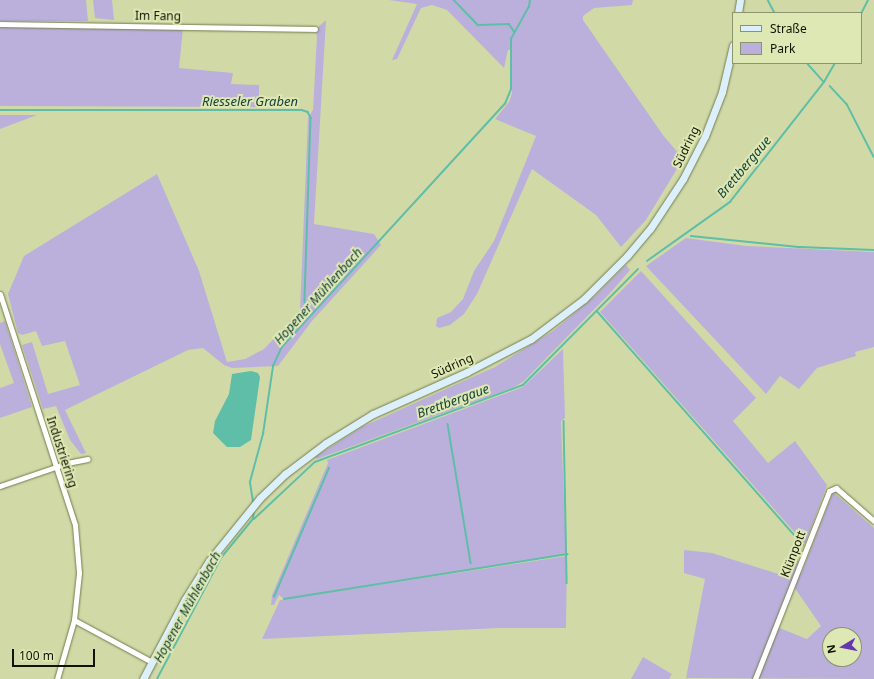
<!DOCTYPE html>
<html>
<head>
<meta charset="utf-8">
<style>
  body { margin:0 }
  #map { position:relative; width:874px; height:679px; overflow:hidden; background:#d1daa7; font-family:"Noto Sans",sans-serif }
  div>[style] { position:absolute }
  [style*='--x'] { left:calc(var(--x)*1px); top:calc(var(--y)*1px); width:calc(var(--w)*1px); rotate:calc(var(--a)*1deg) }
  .green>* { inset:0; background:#bbb0db }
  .water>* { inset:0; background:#5ebea7 }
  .stream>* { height:1.5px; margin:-0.75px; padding:0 0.75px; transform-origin:0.75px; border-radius:0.75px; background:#5ebea7 }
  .roads { filter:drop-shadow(0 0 1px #747c4c) drop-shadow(0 0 1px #747c4c) }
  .minor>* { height:5px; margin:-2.5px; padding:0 2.5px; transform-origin:2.5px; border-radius:2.5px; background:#fff }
  .secondary>* { height:7px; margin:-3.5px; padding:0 3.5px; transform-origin:3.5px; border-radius:3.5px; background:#dcf0fc }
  span { translate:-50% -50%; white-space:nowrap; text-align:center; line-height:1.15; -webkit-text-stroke:4px #dee8b4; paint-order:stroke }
  .street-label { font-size:12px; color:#111302 }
  .water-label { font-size:13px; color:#164238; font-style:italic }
  .legend { position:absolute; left:732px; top:12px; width:130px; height:52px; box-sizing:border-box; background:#dee8b4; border:1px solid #8c936d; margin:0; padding:5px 7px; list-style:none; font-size:12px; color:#111302 }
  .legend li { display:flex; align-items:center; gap:8px; height:20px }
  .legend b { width:20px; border:1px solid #8c936d }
  .north { position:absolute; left:822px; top:627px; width:40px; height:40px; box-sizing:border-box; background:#dee8b4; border:1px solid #8c936d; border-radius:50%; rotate:260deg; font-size:11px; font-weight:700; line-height:16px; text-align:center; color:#111302 }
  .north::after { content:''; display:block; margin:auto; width:14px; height:18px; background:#6638b0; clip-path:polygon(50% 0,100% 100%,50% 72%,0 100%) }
  .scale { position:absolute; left:12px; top:649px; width:83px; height:18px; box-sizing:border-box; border:2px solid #111302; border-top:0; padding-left:5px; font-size:12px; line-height:14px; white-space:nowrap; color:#111302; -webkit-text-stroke:3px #dee8b4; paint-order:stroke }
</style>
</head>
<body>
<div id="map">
  <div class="green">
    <i style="clip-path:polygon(0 0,86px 0,88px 21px,0 21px)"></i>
    <i style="clip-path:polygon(93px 0,112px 0,114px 20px,95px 18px)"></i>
    <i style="clip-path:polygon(389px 0,644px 0,633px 0,632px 5px,594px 8px,583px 16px,583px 20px,663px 135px,683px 159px,646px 220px,621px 247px,596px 215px,532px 169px,477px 294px,464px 314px,450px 325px,439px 328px,436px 326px,437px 318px,451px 312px,463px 299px,474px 271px,494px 241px,536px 136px,495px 119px,509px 102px,512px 93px,512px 50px,508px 50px,504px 68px,447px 10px,432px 5px,421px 8px,397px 59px,392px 60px,417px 4px)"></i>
    <i style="clip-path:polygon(326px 20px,314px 224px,374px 234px,381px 245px,312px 321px,278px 366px,232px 368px,224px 365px,203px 348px,188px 350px,65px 410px,86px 453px,81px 454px,70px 440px,56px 406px,43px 409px,22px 345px,32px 342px,48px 394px,80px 385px,65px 341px,42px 346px,36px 331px,22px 335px,18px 333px,8px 294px,24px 256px,157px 174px,199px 271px,227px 362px,245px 359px,264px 349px,300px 311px,308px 118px,313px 110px,317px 36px,315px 30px)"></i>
    <i style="clip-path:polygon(0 27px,183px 28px,179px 68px,233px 73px,231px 84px,259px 85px,259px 107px,0 106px)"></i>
    <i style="clip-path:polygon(0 115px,37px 115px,0 129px)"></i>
    <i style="clip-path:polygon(686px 238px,746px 246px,874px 252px,874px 347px,855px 352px,856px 356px,817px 368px,799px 389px,780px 376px,766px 394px,646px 266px)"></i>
    <i style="clip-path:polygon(626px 265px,630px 270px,612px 291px,523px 382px,512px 388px,317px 459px,315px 457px,362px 427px,495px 367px,553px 331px,595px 296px)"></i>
    <i style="clip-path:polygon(641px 271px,756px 398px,733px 421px,768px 463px,795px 441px,827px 485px,805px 544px,600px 312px)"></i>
    <i style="clip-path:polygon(5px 321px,32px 407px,0 418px,0 388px,14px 383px,0 344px,0 323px)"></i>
    <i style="clip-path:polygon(563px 349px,565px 418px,561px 421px,566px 554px,284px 599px,279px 595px,274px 605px,271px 605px,272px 595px,328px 463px,327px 460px,523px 387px)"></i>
    <i style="clip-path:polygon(evenodd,833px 492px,874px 528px,874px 679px,686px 678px,705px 579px,684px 573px,684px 550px,712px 553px,788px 577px,797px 555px,801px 574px,833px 492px,794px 587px,821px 626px,807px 639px,777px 627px,794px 587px,833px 492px,830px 635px,854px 635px,854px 659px,830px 659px,830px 635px)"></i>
    <i style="clip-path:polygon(567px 556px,566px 628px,499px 628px,262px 639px,280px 600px)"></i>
    <i style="clip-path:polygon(643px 657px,672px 674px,669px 679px,631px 679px)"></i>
  </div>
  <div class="water">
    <i style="clip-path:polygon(251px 371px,258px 373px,260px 377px,251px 440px,240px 447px,227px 447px,213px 433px,215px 421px,229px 394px,232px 374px)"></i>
  </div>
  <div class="stream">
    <i style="--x:454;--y:0;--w:35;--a:46"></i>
    <i style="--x:478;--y:25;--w:31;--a:-2"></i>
    <i style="--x:509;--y:24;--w:9;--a:54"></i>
    <i style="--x:768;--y:0;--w:15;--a:62"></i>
    <i style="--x:861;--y:14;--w:16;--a:-63"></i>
    <i style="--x:807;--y:63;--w:25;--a:48"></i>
    <i style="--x:830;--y:86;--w:25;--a:47"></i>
    <i style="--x:847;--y:104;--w:59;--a:63"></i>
    <i style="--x:0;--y:110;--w:302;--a:0"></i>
    <i style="--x:302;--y:110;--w:6;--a:18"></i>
    <i style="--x:308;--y:112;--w:7;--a:63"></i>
    <i style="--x:311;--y:118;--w:184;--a:91.9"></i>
    <i style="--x:691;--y:236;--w:110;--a:5.8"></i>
    <i style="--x:800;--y:247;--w:74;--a:2.3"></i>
    <i style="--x:647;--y:261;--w:102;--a:-35.4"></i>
    <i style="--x:730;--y:202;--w:152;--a:-51.9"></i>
    <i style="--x:824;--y:82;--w:22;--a:-60"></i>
    <i style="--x:597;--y:311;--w:312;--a:48.6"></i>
    <i style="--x:564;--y:421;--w:162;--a:88.9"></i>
    <i style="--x:448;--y:424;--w:141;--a:80.6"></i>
    <i style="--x:253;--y:502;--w:20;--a:-99"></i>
    <i style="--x:250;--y:482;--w:50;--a:-74.8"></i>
    <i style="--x:263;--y:434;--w:69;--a:-81.6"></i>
    <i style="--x:273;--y:366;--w:21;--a:-65"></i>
    <i style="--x:282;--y:347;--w:330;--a:-47.5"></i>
    <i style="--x:505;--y:104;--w:16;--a:-68"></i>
    <i style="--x:511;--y:89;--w:50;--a:-90"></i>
    <i style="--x:511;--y:39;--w:37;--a:-61"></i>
    <i style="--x:529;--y:7;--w:7;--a:-82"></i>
    <i style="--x:254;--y:519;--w:83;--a:-43.1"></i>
    <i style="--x:315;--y:462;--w:222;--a:-20.3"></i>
    <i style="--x:523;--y:385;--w:163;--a:-45.2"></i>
    <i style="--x:274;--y:597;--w:140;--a:-66.9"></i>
    <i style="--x:284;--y:599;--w:287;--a:-9"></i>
    <i style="--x:157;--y:679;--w:137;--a:-62.1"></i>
    <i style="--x:221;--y:558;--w:50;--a:-50.6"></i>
    <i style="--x:253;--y:519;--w:9;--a:-84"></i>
  </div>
  <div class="roads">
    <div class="minor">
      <i style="--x:0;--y:24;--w:315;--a:0.9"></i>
      <i style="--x:0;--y:294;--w:243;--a:72"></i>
      <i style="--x:75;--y:525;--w:48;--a:85.2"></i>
      <i style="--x:79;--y:573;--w:47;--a:96.1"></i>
      <i style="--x:74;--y:620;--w:89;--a:28.3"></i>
      <i style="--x:0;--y:486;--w:71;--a:-18.9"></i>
      <i style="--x:67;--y:463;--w:21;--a:-11"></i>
      <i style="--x:57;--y:679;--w:61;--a:-73.9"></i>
      <i style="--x:755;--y:679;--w:202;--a:-68.5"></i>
      <i style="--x:829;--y:491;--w:8;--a:-23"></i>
      <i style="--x:836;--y:488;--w:50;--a:41"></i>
    </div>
    <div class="secondary">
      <i style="--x:738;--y:13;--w:13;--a:-81"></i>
      <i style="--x:143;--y:679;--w:90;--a:-62.3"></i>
      <i style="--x:185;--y:599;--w:45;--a:-57.7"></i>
      <i style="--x:209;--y:561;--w:81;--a:-51"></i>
      <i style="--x:260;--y:498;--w:35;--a:-44"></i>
      <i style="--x:285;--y:474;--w:51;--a:-37.1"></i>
      <i style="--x:326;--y:443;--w:55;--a:-31.7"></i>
      <i style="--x:373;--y:414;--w:103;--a:-24.1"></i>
      <i style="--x:467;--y:372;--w:72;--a:-27.3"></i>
      <i style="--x:531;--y:339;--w:66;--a:-37"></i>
      <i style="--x:584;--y:299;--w:61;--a:-45"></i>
      <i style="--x:627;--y:256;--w:35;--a:-50"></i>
      <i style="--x:650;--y:229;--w:60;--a:-56.6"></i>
      <i style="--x:683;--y:179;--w:48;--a:-62.9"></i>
      <i style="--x:705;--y:136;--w:47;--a:-68.9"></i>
      <i style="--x:722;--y:92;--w:48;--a:-76.8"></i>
    </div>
  </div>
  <div class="street-label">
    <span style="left:158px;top:16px;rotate:1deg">Im Fang</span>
    <span style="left:686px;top:147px;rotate:-64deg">Südring</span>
    <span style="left:452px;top:366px;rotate:-24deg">Südring</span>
    <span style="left:62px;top:452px;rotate:72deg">Industriering</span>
    <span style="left:793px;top:554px;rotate:-69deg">Klünpott</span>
  </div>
  <div class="water-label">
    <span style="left:250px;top:101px">Riesseler Graben</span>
    <span style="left:744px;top:167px;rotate:-50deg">Brettbergaue</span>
    <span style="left:318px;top:296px;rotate:-48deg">Hopener Mühlenbach</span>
    <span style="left:453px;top:401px;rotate:-20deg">Brettbergaue</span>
    <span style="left:187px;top:607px;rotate:-61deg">Hopener Mühlenbach</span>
  </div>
  <ul class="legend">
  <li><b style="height:5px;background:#dcf0fc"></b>Straße</li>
  <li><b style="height:11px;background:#bbb0db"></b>Park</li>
  </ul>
  <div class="north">N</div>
  <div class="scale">100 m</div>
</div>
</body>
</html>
